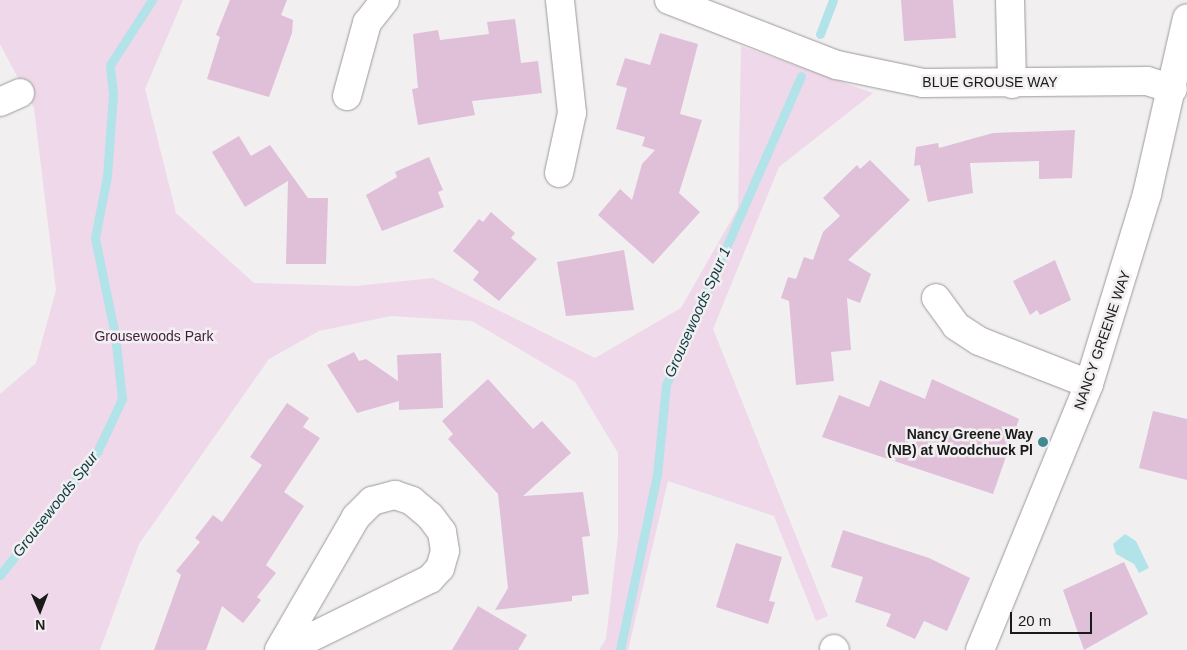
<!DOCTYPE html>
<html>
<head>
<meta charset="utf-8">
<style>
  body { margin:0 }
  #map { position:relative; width:1187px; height:650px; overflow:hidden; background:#f2eff1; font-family:Helvetica,sans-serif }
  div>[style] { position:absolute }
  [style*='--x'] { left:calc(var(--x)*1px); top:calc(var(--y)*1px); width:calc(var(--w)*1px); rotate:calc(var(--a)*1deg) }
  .green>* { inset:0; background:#efd8ea }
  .water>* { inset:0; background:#b2e3e9 }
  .stream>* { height:9px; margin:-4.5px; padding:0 4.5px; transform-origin:4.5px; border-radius:4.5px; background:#b2e3e9 }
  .building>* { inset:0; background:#e0bfd9 }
  .roads { filter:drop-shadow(0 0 1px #9c999b) drop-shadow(0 0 1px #9c999b) }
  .minor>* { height:28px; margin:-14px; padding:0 14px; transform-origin:14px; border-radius:14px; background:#fff }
  .dots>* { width:14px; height:14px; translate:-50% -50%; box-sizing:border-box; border:2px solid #f2eff1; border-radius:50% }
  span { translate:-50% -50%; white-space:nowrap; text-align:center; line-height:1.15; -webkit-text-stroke:5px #f2eff1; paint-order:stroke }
  .street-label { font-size:14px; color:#1b1a1b }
  .park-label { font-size:14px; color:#441b3e }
  .poi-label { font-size:14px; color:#1b1a1b; font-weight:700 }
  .right { translate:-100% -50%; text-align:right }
  .water-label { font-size:15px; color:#0c3a3f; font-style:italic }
  .north { position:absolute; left:15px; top:585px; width:50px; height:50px; -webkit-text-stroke:4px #f2eff1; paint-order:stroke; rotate:179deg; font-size:14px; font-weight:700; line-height:20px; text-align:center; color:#1b1a1b }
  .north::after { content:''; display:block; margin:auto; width:18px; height:22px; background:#1b1a1b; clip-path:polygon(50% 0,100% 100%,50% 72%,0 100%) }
  .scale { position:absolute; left:1010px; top:612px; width:82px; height:22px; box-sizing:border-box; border:2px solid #1b1a1b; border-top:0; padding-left:6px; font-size:15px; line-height:18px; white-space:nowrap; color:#1b1a1b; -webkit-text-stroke:4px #f2eff1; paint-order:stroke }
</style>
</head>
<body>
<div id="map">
  <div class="green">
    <i style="clip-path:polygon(0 0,183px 0,145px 89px,176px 213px,254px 283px,356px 286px,433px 278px,595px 358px,681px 308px,738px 208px,741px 46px,873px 93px,779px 167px,713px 329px,828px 616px,816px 621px,774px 516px,668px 481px,628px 650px,599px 650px,606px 639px,618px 537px,618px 453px,575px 382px,472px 321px,391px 316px,319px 331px,269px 359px,139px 544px,100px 650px,0 650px,0 394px,36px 363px,56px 290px,34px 108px,0 44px)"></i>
  </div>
  <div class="water">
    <i style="clip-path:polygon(1125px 534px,1136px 541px,1149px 568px,1139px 573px,1134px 564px,1116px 554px,1113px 544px)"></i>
  </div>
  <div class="stream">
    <i style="--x:820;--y:34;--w:36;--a:-69"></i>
    <i style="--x:0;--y:575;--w:157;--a:-51.7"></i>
    <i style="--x:97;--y:452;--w:59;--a:-64.7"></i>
    <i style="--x:122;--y:399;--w:64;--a:-96.2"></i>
    <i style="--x:115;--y:335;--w:99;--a:-101.7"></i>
    <i style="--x:95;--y:238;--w:63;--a:-79"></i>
    <i style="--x:107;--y:176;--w:82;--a:-85.8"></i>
    <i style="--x:113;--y:94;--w:29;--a:-96"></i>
    <i style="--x:110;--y:65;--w:77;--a:-57.1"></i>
    <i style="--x:620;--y:650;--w:179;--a:-78.1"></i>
    <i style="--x:657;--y:475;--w:90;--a:-84.3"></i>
    <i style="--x:666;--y:385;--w:337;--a:-66.4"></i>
  </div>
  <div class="building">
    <i style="clip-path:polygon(230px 0,287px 0,281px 15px,293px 20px,292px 33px,269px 97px,207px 79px,220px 37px,216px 35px)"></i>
    <i style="clip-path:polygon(901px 0,953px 0,956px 38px,904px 41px)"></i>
    <i style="clip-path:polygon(515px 19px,521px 63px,538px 61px,542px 93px,472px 101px,475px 115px,418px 125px,412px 89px,418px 88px,413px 34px,438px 30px,440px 40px,489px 34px,487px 22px)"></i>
    <i style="clip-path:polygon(660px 33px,698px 44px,680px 114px,702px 120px,679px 193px,700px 212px,653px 264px,598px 215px,620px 189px,632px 200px,642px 164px,655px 150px,642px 146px,645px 137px,616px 129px,627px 88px,616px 85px,625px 58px,650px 65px)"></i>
    <i style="clip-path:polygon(1075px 130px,1072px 178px,1039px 179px,1039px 161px,970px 163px,973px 193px,928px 202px,920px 165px,914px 166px,916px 147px,938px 143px,939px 148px,993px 133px)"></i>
    <i style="clip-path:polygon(239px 136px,251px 156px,270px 145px,308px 198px,328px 198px,326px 264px,286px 264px,288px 181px,245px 207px,212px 152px)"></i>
    <i style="clip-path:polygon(429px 157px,443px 190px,438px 192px,444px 207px,382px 231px,366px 195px,397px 177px,395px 172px)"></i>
    <i style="clip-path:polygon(870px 160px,910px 200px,848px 260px,871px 274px,860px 303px,847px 298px,851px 350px,831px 352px,834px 381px,796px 385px,789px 301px,781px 298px,788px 277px,796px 279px,804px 257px,813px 260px,823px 232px,840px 216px,823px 198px,857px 165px,860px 169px)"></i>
    <i style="clip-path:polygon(491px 212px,515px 233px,511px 238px,537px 259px,499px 301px,473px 280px,479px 272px,453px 251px,479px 219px,483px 222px)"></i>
    <i style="clip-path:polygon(624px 250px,634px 310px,566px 316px,557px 262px)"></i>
    <i style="clip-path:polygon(1055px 260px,1071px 300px,1040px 315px,1037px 310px,1030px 315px,1013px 281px)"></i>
    <i style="clip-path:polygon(354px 352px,359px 361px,366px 359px,398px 381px,397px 355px,441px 353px,443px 408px,399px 410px,399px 401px,357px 413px,327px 365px)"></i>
    <i style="clip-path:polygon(488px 379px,533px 429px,542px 421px,571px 453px,523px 496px,583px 492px,590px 536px,582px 537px,589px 594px,572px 596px,572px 601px,495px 610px,508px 588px,498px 494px,448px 439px,453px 434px,442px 421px)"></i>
    <i style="clip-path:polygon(932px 379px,1019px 419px,993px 494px,822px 437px,839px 395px,869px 407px,880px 380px,925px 399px)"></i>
    <i style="clip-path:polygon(287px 403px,309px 418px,303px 427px,320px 438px,284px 492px,304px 506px,266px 565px,276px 573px,257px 597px,261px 600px,243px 623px,222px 606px,206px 650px,154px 650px,181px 575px,176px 571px,200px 542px,195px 538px,213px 515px,222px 522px,262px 465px,250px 457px)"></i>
    <i style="clip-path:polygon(1153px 411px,1187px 419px,1187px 480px,1139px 468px)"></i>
    <i style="clip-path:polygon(843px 530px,929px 558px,970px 578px,947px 631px,924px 621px,915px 639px,886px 626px,891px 614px,855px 602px,863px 577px,831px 567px)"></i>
    <i style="clip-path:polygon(736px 543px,782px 557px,769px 601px,775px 602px,768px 624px,716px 607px)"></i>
    <i style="clip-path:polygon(1124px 562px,1148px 614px,1084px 650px,1063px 590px)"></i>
    <i style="clip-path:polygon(478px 606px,527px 635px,518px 650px,452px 650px)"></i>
  </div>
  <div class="roads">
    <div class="minor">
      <i style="--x:669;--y:0;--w:180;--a:21.2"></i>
      <i style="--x:837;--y:65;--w:88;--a:11.8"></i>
      <i style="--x:923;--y:83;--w:224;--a:-0.5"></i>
      <i style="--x:1147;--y:81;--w:27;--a:17"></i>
      <i style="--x:1010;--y:0;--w:84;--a:88.6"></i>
      <i style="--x:347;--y:96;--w:76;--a:-74.7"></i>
      <i style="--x:367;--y:23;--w:29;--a:-52"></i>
      <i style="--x:0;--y:102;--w:22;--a:-24"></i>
      <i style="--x:559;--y:173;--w:61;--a:-77.8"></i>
      <i style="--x:572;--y:113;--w:114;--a:-96.1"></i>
      <i style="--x:936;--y:298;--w:34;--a:54"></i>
      <i style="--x:956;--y:326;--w:27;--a:33"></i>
      <i style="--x:979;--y:341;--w:118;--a:21.4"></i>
      <i style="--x:834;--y:649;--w:1;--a:45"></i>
      <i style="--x:279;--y:650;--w:154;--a:-59.9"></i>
      <i style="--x:356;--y:517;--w:23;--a:-45"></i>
      <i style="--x:372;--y:501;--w:24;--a:-15"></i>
      <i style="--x:395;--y:495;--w:18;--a:19"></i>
      <i style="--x:412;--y:501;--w:23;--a:40"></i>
      <i style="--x:430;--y:516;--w:20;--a:53"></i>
      <i style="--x:442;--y:532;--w:19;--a:81"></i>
      <i style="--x:445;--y:551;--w:18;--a:106"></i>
      <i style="--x:440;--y:568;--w:15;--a:132"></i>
      <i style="--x:430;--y:579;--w:161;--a:153.9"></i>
      <i style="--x:980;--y:650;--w:287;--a:-67.7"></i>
      <i style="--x:1089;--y:384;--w:199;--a:-73"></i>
      <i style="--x:1147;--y:194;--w:180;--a:-77.2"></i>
    </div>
  </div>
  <div class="dots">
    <i style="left:1043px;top:442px;background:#428990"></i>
  </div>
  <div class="street-label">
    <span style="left:990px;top:82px">BLUE GROUSE WAY</span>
    <span style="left:1102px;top:340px;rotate:-71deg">NANCY GREENE WAY</span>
  </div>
  <div class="park-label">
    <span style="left:154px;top:336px">Grousewoods Park</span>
  </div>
  <div class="poi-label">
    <span class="right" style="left:1033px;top:442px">Nancy Greene Way<br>(NB) at Woodchuck Pl</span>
  </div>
  <div class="water-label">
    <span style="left:697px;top:312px;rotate:-66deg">Grousewoods Spur 1</span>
    <span style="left:55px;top:504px;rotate:-52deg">Grousewoods Spur</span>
  </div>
  <div class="north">N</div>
  <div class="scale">20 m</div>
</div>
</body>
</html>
